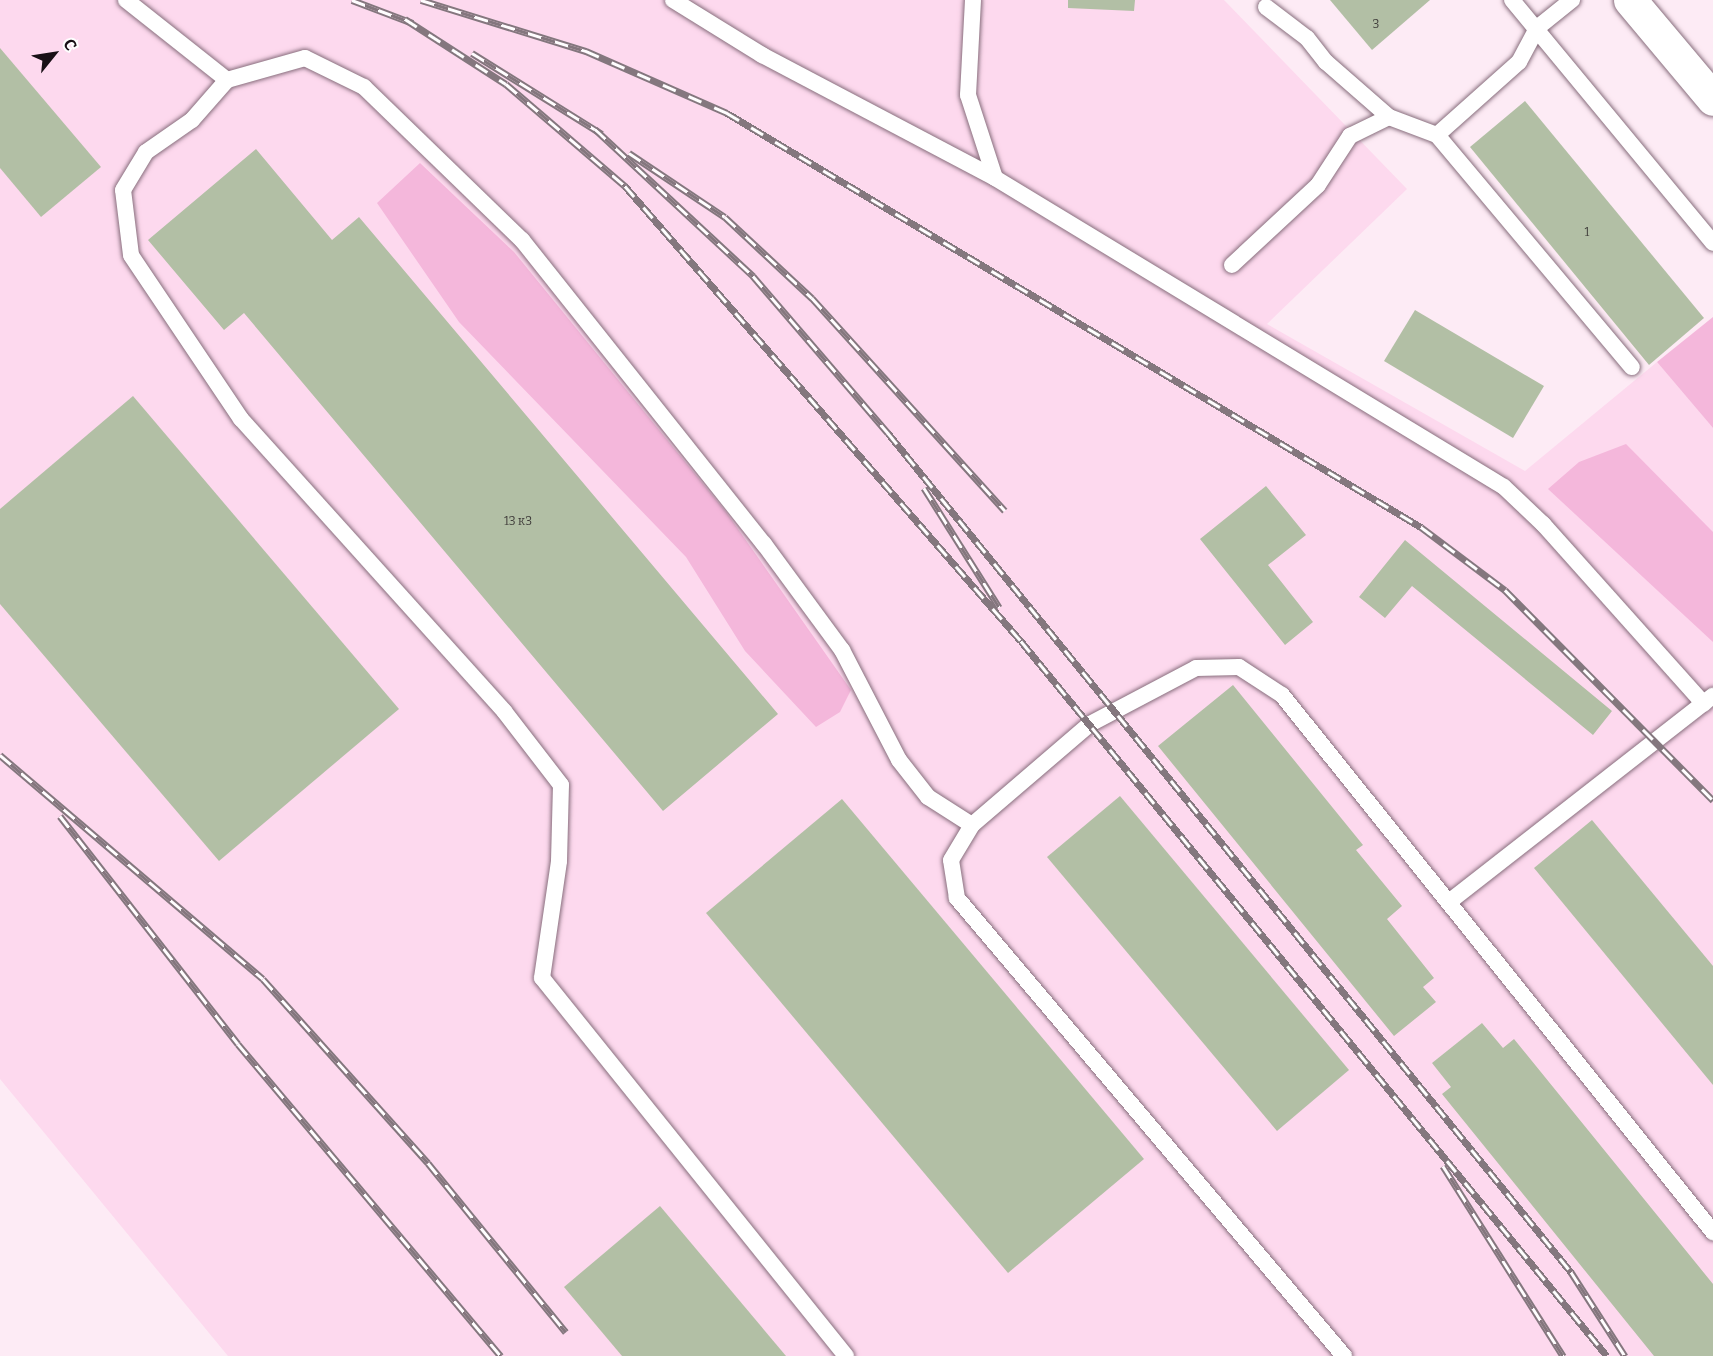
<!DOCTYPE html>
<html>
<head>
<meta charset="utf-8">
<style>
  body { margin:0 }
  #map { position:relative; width:1713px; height:1356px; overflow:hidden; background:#fdebf5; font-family:Bitter,serif }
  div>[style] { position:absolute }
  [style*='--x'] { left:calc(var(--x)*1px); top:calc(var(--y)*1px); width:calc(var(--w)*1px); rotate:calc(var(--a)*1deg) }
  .built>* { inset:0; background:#fdd9ee }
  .green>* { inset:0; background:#f4b7db }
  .building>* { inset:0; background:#b2bfa5 }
  .roads { filter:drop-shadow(0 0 2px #886e7d) drop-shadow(0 0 2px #886e7d) }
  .lane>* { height:16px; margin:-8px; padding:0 8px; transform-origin:8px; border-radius:8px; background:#fff }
  .street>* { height:33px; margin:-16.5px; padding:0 16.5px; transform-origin:16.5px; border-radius:16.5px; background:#fff }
  .rail>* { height:7px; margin-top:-3.5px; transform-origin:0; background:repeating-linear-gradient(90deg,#fefefe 0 14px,#84777e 0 28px); box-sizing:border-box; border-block:2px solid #84777e }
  span { translate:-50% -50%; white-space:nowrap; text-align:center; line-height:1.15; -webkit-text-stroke:4.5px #fefefe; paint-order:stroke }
  .number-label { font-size:12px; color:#3e3b39 }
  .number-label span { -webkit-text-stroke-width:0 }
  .north { position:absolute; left:24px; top:24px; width:60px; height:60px; -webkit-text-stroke:4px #fefefe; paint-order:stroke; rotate:60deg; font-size:16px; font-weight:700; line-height:24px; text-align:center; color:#180f15 }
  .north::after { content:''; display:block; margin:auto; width:21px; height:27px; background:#180f15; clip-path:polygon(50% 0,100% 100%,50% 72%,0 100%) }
</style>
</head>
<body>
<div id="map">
  <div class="built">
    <i style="clip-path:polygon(0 0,1224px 0,1407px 189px,1267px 324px,1525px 471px,1657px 362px,1713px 428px,1713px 1356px,228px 1356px,0 1079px)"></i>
  </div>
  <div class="green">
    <i style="clip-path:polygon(420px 163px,514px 252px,726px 512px,851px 690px,840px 712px,816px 727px,745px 651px,686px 557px,459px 322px,377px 203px)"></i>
    <i style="clip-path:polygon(1713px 317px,1713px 428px,1657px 362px)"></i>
    <i style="clip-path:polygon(1626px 444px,1713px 532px,1713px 642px,1548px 489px,1579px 462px)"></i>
  </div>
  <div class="building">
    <i style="clip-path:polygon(1068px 0,1135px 0,1134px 11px,1068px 8px)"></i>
    <i style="clip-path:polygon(1330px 0,1430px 0,1372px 50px)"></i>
    <i style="clip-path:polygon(0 48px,101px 167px,41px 217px,0 168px)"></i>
    <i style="clip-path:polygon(1525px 101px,1704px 318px,1649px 365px,1470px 147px)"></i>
    <i style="clip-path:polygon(256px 149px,332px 240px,359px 217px,778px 714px,663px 811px,244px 313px,224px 330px,148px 240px)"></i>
    <i style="clip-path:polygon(1415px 310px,1544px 386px,1513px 438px,1384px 361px)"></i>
    <i style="clip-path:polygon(133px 396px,399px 709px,219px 861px,0 604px,0 509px)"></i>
    <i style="clip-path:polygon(1266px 486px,1306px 535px,1268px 565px,1313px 622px,1285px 645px,1200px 539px)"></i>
    <i style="clip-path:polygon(1405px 540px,1612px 711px,1593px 735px,1412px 586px,1385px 618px,1359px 597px)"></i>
    <i style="clip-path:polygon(1233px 685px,1363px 845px,1356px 850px,1402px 906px,1387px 919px,1434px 978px,1423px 987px,1436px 1002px,1394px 1036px,1158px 746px)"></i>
    <i style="clip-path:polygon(1120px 796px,1349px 1070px,1277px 1131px,1047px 857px)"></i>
    <i style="clip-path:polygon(842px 799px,1144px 1159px,1008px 1273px,706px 913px)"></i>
    <i style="clip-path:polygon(1592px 820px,1713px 966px,1713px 1085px,1534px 868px)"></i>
    <i style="clip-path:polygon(1482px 1023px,1503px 1048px,1514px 1039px,1713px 1284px,1713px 1356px,1654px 1356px,1442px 1094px,1451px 1087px,1432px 1063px)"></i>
    <i style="clip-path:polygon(660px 1206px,786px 1356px,622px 1356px,564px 1287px)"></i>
  </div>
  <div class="roads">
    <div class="lane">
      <i style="--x:126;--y:0;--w:129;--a:38.4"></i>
      <i style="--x:673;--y:0;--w:105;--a:31.7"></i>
      <i style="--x:762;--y:55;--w:263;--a:27.8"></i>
      <i style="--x:995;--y:178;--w:595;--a:31.26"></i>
      <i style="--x:1504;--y:487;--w:54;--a:43.5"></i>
      <i style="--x:1543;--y:524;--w:241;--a:48.2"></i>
      <i style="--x:973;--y:0;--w:95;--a:93"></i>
      <i style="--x:968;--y:95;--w:87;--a:72"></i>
      <i style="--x:1512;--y:0;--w:315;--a:50.4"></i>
      <i style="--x:1266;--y:7;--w:51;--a:37.1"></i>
      <i style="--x:1307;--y:38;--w:31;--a:52"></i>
      <i style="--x:1326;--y:62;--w:84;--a:41.1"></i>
      <i style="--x:1437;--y:135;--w:303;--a:50"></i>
      <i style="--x:1232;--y:265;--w:117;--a:-42.9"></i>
      <i style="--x:1318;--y:185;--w:59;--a:-56.9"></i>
      <i style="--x:1350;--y:136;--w:43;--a:-26"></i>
      <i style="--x:1389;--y:117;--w:51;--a:20.6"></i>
      <i style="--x:1437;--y:135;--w:110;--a:-41.7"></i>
      <i style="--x:1519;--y:62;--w:38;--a:-62"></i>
      <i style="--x:1537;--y:28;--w:45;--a:-38.7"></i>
      <i style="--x:1449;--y:902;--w:335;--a:-38"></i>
      <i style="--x:846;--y:1356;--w:485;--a:-128.8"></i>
      <i style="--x:542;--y:978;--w:118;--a:-81.7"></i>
      <i style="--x:559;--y:861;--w:76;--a:-88.5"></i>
      <i style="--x:561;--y:785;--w:93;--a:-127.6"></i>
      <i style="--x:504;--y:711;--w:393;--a:-132"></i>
      <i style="--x:241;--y:419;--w:197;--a:-123.9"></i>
      <i style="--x:131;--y:255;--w:65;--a:-97"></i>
      <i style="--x:123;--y:190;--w:44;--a:-58.8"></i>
      <i style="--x:146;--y:152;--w:56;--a:-34.8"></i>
      <i style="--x:192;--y:120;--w:53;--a:-48.8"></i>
      <i style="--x:227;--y:80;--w:81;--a:-15.8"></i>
      <i style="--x:305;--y:58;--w:66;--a:26.2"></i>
      <i style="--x:364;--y:87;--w:220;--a:44.1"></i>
      <i style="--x:522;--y:240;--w:389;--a:51.5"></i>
      <i style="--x:764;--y:544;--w:132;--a:53.7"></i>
      <i style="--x:842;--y:650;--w:124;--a:62.6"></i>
      <i style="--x:899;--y:760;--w:47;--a:51.9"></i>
      <i style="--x:928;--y:797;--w:52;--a:32.5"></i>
      <i style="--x:1344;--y:1356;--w:600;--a:-130.2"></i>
      <i style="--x:957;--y:898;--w:38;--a:-99"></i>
      <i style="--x:951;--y:860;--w:41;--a:-59"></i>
      <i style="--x:972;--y:825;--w:155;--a:-40.6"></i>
      <i style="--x:1090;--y:724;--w:120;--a:-27.8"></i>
      <i style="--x:1196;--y:668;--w:43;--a:-1.3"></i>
      <i style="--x:1239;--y:667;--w:51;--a:33.1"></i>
      <i style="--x:1282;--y:695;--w:689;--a:51.25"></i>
    </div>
    <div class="street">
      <i style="--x:1630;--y:0;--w:129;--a:50"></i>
    </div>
  </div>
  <div class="rail">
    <i style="--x:352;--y:0;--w:65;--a:20.7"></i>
    <i style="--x:421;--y:0;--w:173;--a:17.2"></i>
    <i style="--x:586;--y:51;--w:154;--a:23.7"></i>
    <i style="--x:727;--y:113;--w:808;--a:30.82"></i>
    <i style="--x:1421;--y:527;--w:105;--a:36.9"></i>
    <i style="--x:1505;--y:590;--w:296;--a:45.3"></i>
    <i style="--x:405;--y:19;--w:120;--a:32.8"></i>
    <i style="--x:506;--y:84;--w:157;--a:40.6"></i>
    <i style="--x:625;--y:186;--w:603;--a:48.97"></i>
    <i style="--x:1021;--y:641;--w:924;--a:50.66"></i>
    <i style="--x:472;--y:53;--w:153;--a:31.9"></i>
    <i style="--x:595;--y:129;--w:216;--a:42.9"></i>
    <i style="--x:753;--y:276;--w:207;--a:49.3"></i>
    <i style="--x:888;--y:433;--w:1082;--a:50.85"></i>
    <i style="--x:1571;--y:1272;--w:100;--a:57.3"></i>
    <i style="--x:629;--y:153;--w:115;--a:33.7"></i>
    <i style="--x:725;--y:217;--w:119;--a:43"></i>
    <i style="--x:812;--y:298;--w:287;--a:47.8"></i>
    <i style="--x:924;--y:488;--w:141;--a:57.8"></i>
    <i style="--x:0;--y:755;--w:345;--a:40.4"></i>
    <i style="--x:263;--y:979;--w:247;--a:48.1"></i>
    <i style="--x:428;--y:1163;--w:218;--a:50.8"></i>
    <i style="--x:60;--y:816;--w:289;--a:52"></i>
    <i style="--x:238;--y:1044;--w:408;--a:49.9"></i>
    <i style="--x:1443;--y:1166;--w:225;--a:57.7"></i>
  </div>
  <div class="number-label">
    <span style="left:1376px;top:25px">3</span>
    <span style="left:1587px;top:233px">1</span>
    <span style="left:518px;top:522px">13 к3</span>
  </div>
  <div class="north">С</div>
</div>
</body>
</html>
